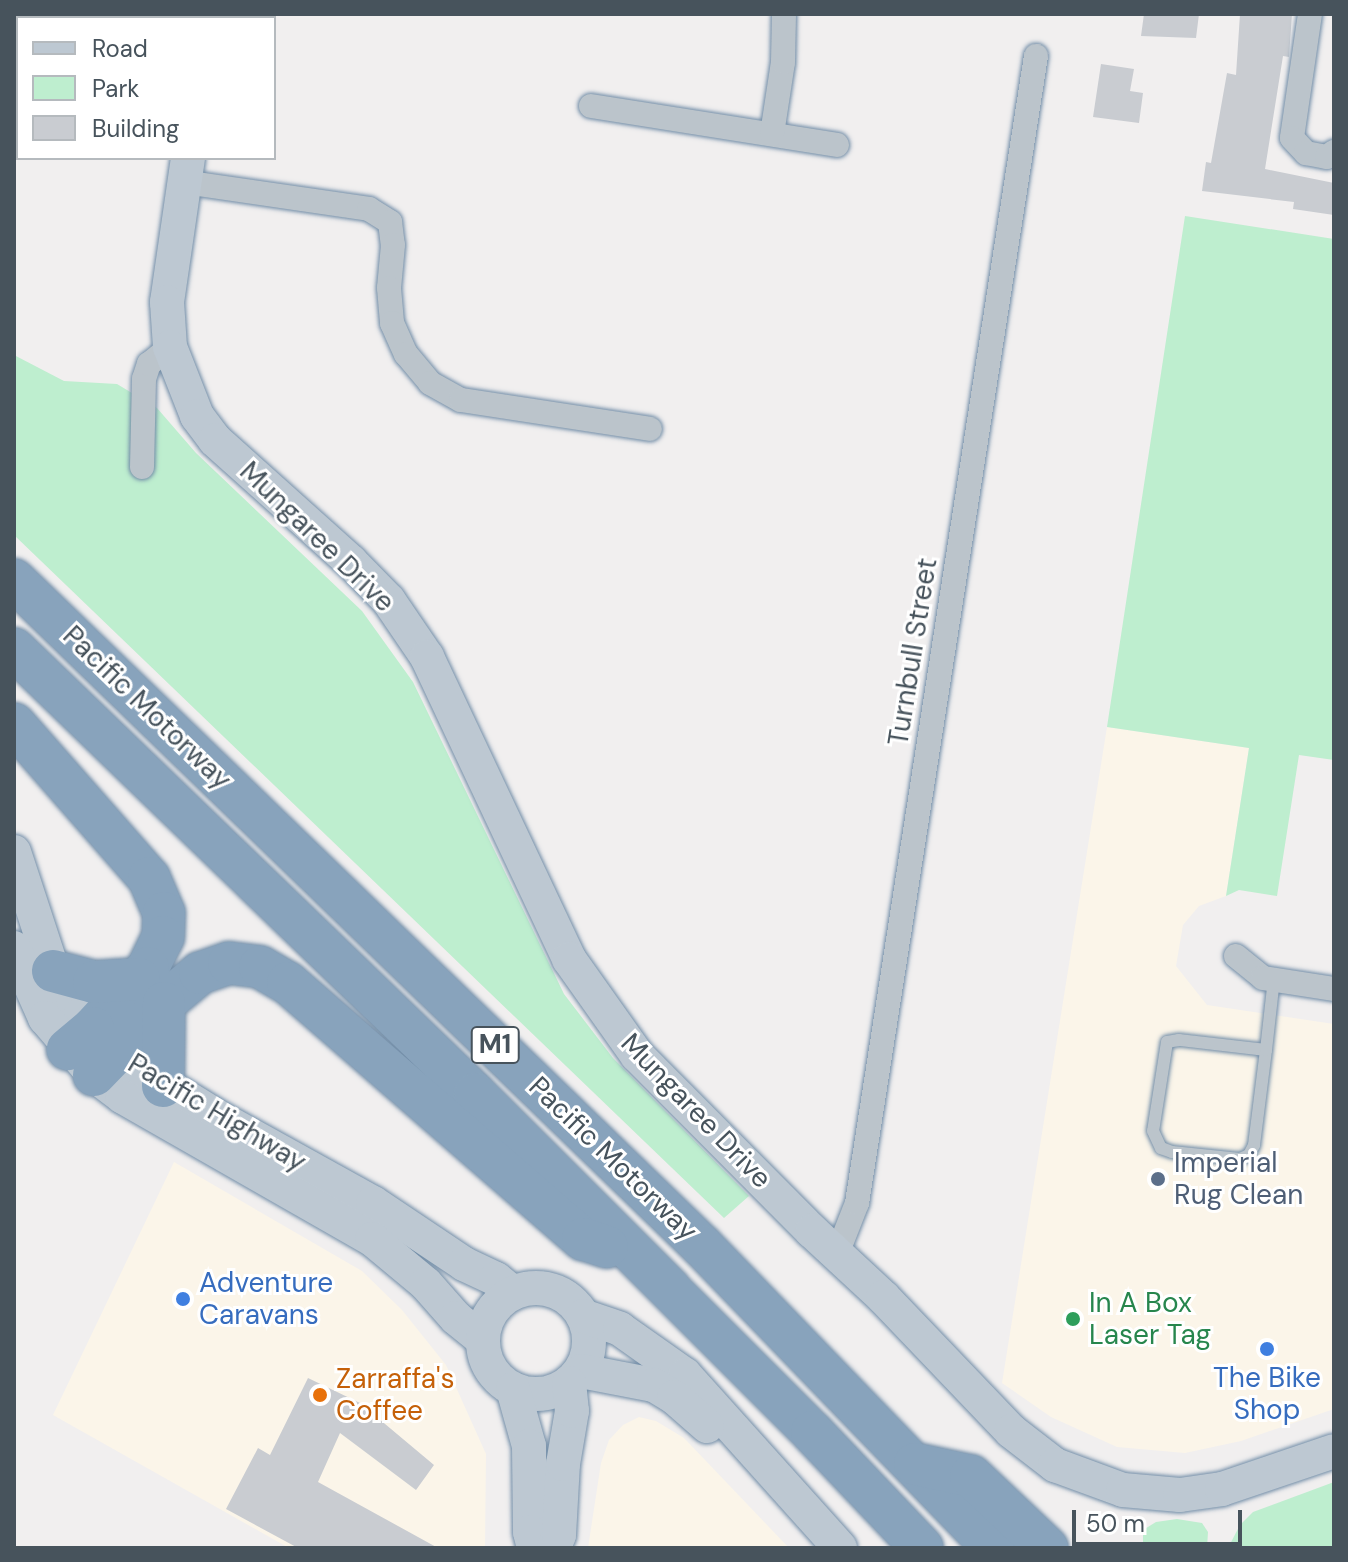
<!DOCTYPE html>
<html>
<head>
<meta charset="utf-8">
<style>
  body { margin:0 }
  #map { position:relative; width:1348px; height:1562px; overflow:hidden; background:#f1efef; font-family:"DM Sans",sans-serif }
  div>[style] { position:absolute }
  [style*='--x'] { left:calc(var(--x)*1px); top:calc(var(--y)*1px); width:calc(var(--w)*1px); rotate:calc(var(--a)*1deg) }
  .commercial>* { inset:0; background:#fbf5e9 }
  .green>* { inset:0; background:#beeecf }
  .building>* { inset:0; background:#c9ccd1 }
  .roads { filter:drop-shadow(0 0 2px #738ea8) drop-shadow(0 0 2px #738ea8) }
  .lane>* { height:12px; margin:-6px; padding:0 6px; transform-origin:6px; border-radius:6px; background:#bbc4cb }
  .street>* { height:24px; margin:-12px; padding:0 12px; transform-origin:12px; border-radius:12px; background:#bbc4cb }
  .secondary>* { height:34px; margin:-17px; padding:0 17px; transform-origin:17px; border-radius:17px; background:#bdc8d2 }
  .secondary>.ring { margin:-17px; padding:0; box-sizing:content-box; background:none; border:34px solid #bdc8d2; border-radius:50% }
  .highway>* { height:42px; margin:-21px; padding:0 21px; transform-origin:21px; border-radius:21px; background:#88a3bc }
  .dots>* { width:22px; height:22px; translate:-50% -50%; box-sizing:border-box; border:4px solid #fff; border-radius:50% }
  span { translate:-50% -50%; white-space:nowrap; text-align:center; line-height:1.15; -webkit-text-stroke:6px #fff; paint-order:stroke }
  .shield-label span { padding:2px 6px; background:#fff; border:2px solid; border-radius:6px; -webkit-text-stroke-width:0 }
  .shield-label { font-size:26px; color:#47535c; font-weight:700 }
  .street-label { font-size:28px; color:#47535c }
  .service-label { font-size:28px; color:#4e5e75 }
  .left { translate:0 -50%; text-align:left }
  .shop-label { font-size:28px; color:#366cbe }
  .leisure-label { font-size:28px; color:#27864d }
  .food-label { font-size:28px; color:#c56008 }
  .frame { position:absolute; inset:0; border:16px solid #47535c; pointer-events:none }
  .legend { position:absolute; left:16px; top:16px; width:260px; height:144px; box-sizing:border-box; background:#fff; border:2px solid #b5babe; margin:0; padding:10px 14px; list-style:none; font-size:24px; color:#47535c }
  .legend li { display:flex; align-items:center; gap:16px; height:40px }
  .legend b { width:40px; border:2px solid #b5babe }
  .scale { position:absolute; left:1072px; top:1510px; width:170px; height:36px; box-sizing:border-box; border:4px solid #47535c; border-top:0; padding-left:10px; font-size:24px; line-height:28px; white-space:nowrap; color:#47535c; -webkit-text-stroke:6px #fff; paint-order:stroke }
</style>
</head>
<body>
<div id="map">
  <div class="commercial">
    <i style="clip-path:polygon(1107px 727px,1249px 748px,1226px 896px,1199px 906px,1183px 925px,1176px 966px,1207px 1005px,1334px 1024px,1334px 1409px,1241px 1441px,1185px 1453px,1117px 1447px,1051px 1417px,1002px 1383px)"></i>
    <i style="clip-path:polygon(174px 1162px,362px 1271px,402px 1310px,446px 1365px,486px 1454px,485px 1548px,289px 1548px,53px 1415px)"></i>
    <i style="clip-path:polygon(639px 1417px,656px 1421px,684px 1438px,789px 1548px,588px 1548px,601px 1463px,609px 1440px,623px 1425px)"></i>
  </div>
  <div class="green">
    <i style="clip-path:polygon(1185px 216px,1334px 239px,1334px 760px,1299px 755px,1277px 896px,1239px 890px,1226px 896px,1249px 748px,1107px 727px)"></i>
    <i style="clip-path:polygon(14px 355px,64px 381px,117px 384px,157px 408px,196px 453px,362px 611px,413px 682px,564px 994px,613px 1058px,749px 1196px,724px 1218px,14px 535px)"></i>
    <i style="clip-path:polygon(1334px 1482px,1334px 1548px,1228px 1548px,1240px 1525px,1253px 1512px)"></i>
    <i style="clip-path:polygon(1177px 1519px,1202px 1523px,1208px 1532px,1207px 1548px,1143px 1548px,1143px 1530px,1156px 1522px)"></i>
  </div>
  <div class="building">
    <i style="clip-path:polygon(1144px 14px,1199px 14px,1196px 38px,1141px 36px)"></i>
    <i style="clip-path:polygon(1240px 14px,1292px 14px,1289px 57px,1283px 56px,1265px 169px,1334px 183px,1334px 215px,1293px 209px,1294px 202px,1202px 191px,1206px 162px,1211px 163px,1227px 73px,1236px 75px)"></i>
    <i style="clip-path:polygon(1101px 64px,1134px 69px,1130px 91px,1143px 93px,1139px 123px,1093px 117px)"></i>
    <i style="clip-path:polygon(308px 1378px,360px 1403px,434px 1465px,416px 1490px,340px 1433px,318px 1482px,438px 1548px,298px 1548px,226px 1509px,258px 1448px,270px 1455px)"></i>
  </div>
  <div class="roads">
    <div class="lane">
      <i style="--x:1266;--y:1050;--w:88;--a:-173.4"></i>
      <i style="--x:1179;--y:1040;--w:12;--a:171"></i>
      <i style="--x:1167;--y:1042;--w:90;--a:98.9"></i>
      <i style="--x:1153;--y:1131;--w:19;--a:65"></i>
      <i style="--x:1161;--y:1148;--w:12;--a:20"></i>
      <i style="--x:1172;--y:1152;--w:68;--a:5.9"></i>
      <i style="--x:1240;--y:1159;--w:10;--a:-24"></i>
      <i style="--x:1249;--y:1155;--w:11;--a:-63"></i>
      <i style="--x:1254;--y:1145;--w:96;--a:-82.8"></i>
      <i style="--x:1266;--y:1050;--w:71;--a:-83.6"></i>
    </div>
    <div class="street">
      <i style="--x:1310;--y:14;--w:125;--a:98.3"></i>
      <i style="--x:1292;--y:138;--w:21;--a:47"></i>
      <i style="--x:1306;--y:153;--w:21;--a:11"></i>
      <i style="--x:1327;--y:157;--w:9;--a:-36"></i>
      <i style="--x:14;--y:71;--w:4;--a:14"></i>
      <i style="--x:591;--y:106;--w:249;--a:9"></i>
      <i style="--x:772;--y:134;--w:73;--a:-81.3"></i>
      <i style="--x:783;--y:62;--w:48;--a:-88.8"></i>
      <i style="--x:184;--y:182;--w:187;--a:8.3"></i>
      <i style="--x:369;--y:209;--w:25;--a:32"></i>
      <i style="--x:390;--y:222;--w:23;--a:83"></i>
      <i style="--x:393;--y:245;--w:43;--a:95.3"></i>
      <i style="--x:389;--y:288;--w:35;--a:85"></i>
      <i style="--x:392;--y:323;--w:34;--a:66"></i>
      <i style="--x:406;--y:354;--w:38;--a:50"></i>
      <i style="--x:430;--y:383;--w:35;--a:29"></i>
      <i style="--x:461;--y:400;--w:191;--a:8.7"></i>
      <i style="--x:142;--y:467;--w:88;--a:-88.7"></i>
      <i style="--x:144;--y:379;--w:16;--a:-72"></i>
      <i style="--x:149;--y:364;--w:27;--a:-39"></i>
      <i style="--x:1236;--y:956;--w:35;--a:39"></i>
      <i style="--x:1263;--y:978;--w:72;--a:8.8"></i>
      <i style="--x:837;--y:1254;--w:55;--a:-68.6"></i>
      <i style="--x:857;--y:1203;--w:1161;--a:-81.13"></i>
    </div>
    <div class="secondary">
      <i style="--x:210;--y:18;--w:4;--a:-90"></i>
      <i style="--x:188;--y:158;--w:146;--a:98.3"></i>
      <i style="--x:167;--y:302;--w:45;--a:86.2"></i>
      <i style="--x:170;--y:347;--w:74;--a:68.6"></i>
      <i style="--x:197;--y:416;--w:30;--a:53"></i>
      <i style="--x:215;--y:440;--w:183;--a:41.9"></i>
      <i style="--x:351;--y:562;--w:54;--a:45.7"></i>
      <i style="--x:389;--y:601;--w:68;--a:55.8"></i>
      <i style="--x:427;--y:657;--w:334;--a:64.8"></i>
      <i style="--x:569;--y:959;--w:118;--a:54.7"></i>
      <i style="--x:637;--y:1055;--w:248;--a:45.2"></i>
      <i style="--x:812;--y:1231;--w:97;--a:42.9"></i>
      <i style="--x:883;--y:1297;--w:185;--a:46.3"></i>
      <i style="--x:1011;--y:1431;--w:56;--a:37.7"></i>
      <i style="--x:1055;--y:1465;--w:72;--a:20.2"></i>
      <i style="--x:1123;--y:1490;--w:57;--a:5"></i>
      <i style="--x:1180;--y:1495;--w:42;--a:-8.1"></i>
      <i style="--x:1222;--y:1489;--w:118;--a:-18.7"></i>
      <i style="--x:14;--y:852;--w:125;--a:71.9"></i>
      <i style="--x:53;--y:971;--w:51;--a:56.9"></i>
      <i style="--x:81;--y:1014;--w:62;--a:46.3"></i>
      <i style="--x:124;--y:1059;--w:110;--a:31.7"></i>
      <i style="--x:218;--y:1117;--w:177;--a:29"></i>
      <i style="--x:373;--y:1203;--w:110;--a:33.8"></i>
      <i style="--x:464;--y:1264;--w:35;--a:25"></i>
      <i style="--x:496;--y:1279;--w:22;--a:39"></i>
      <i style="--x:14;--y:948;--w:77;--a:66.1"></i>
      <i style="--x:45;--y:1018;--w:75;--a:49.3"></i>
      <i style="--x:94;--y:1075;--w:36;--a:37"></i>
      <i style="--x:123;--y:1097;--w:287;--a:29.7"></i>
      <i style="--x:372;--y:1239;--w:70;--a:39.8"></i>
      <i style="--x:426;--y:1284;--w:45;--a:48.6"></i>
      <i style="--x:456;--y:1318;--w:33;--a:39"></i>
      <i class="ring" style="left:483px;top:1288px;width:72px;height:72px"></i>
      <i style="--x:583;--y:1316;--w:39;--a:19"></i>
      <i style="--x:620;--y:1329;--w:80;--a:35.3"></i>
      <i style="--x:685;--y:1375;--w:232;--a:48.1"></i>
      <i style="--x:581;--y:1371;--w:74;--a:10.9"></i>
      <i style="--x:654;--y:1385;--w:23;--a:31"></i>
      <i style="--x:674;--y:1397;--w:44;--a:41.3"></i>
      <i style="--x:513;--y:1389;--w:59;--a:74.3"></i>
      <i style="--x:529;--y:1446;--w:86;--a:89.3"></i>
      <i style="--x:530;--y:1532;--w:16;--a:76"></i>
      <i style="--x:554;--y:1548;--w:14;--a:-69"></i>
      <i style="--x:559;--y:1535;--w:71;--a:-86.8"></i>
      <i style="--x:563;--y:1464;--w:54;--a:-80.4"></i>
      <i style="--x:572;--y:1411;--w:28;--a:-96"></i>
    </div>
    <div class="highway">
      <i style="--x:14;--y:580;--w:958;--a:44.07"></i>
      <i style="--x:702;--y:1246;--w:420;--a:46"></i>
      <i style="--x:14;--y:649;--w:641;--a:43.99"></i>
      <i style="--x:475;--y:1094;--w:477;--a:45.1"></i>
      <i style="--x:812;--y:1432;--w:160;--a:46.5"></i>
      <i style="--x:14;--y:724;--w:205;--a:48.8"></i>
      <i style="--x:149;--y:878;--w:38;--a:67"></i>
      <i style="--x:164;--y:913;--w:24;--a:92"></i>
      <i style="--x:163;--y:937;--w:34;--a:116"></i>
      <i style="--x:148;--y:968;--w:81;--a:132.5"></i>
      <i style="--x:93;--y:1028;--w:33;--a:140"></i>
      <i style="--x:53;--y:971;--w:42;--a:15"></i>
      <i style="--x:94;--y:982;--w:45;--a:-3.8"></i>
      <i style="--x:94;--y:1075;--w:100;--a:-45.8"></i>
      <i style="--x:164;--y:1003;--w:47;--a:-39.8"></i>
      <i style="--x:200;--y:973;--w:31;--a:-19"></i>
      <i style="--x:229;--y:963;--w:31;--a:7"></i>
      <i style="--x:260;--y:967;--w:32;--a:30"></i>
      <i style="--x:288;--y:983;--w:391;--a:41"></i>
      <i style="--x:583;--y:1239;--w:25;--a:18"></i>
      <i style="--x:163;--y:1086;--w:83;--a:-89.3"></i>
      <i style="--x:915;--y:1464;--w:57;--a:12.1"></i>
      <i style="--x:971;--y:1476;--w:105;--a:43.5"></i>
    </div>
  </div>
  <div class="dots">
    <i style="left:1158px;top:1179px;background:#5c6f8a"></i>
    <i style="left:183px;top:1299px;background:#3f7fe0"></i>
    <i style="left:1073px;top:1319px;background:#2e9e5b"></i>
    <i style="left:1267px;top:1349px;background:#3f7fe0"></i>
    <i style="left:320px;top:1395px;background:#e8710a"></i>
  </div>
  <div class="shield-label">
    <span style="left:495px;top:1045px">M1</span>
  </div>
  <div class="street-label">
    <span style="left:317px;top:537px;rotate:44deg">Mungaree Drive</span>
    <span style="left:913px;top:652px;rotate:-81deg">Turnbull Street</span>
    <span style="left:147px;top:708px;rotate:44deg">Pacific Motorway</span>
    <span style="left:696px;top:1111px;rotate:46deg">Mungaree Drive</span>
    <span style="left:217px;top:1113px;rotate:31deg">Pacific Highway</span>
    <span style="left:613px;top:1159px;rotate:44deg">Pacific Motorway</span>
  </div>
  <div class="service-label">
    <span class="left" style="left:1174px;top:1179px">Imperial<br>Rug Clean</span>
  </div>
  <div class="shop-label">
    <span class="left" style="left:199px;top:1299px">Adventure<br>Caravans</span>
    <span style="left:1267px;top:1394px">The Bike<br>Shop</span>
  </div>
  <div class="leisure-label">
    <span class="left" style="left:1089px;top:1319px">In A Box<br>Laser Tag</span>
  </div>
  <div class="food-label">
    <span class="left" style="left:336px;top:1395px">Zarraffa's<br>Coffee</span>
  </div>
  <div class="frame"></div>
  <ul class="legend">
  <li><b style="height:10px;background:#bdc8d2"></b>Road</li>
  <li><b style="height:22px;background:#beeecf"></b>Park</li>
  <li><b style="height:22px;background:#c9ccd1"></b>Building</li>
  </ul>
  <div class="scale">50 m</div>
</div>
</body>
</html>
